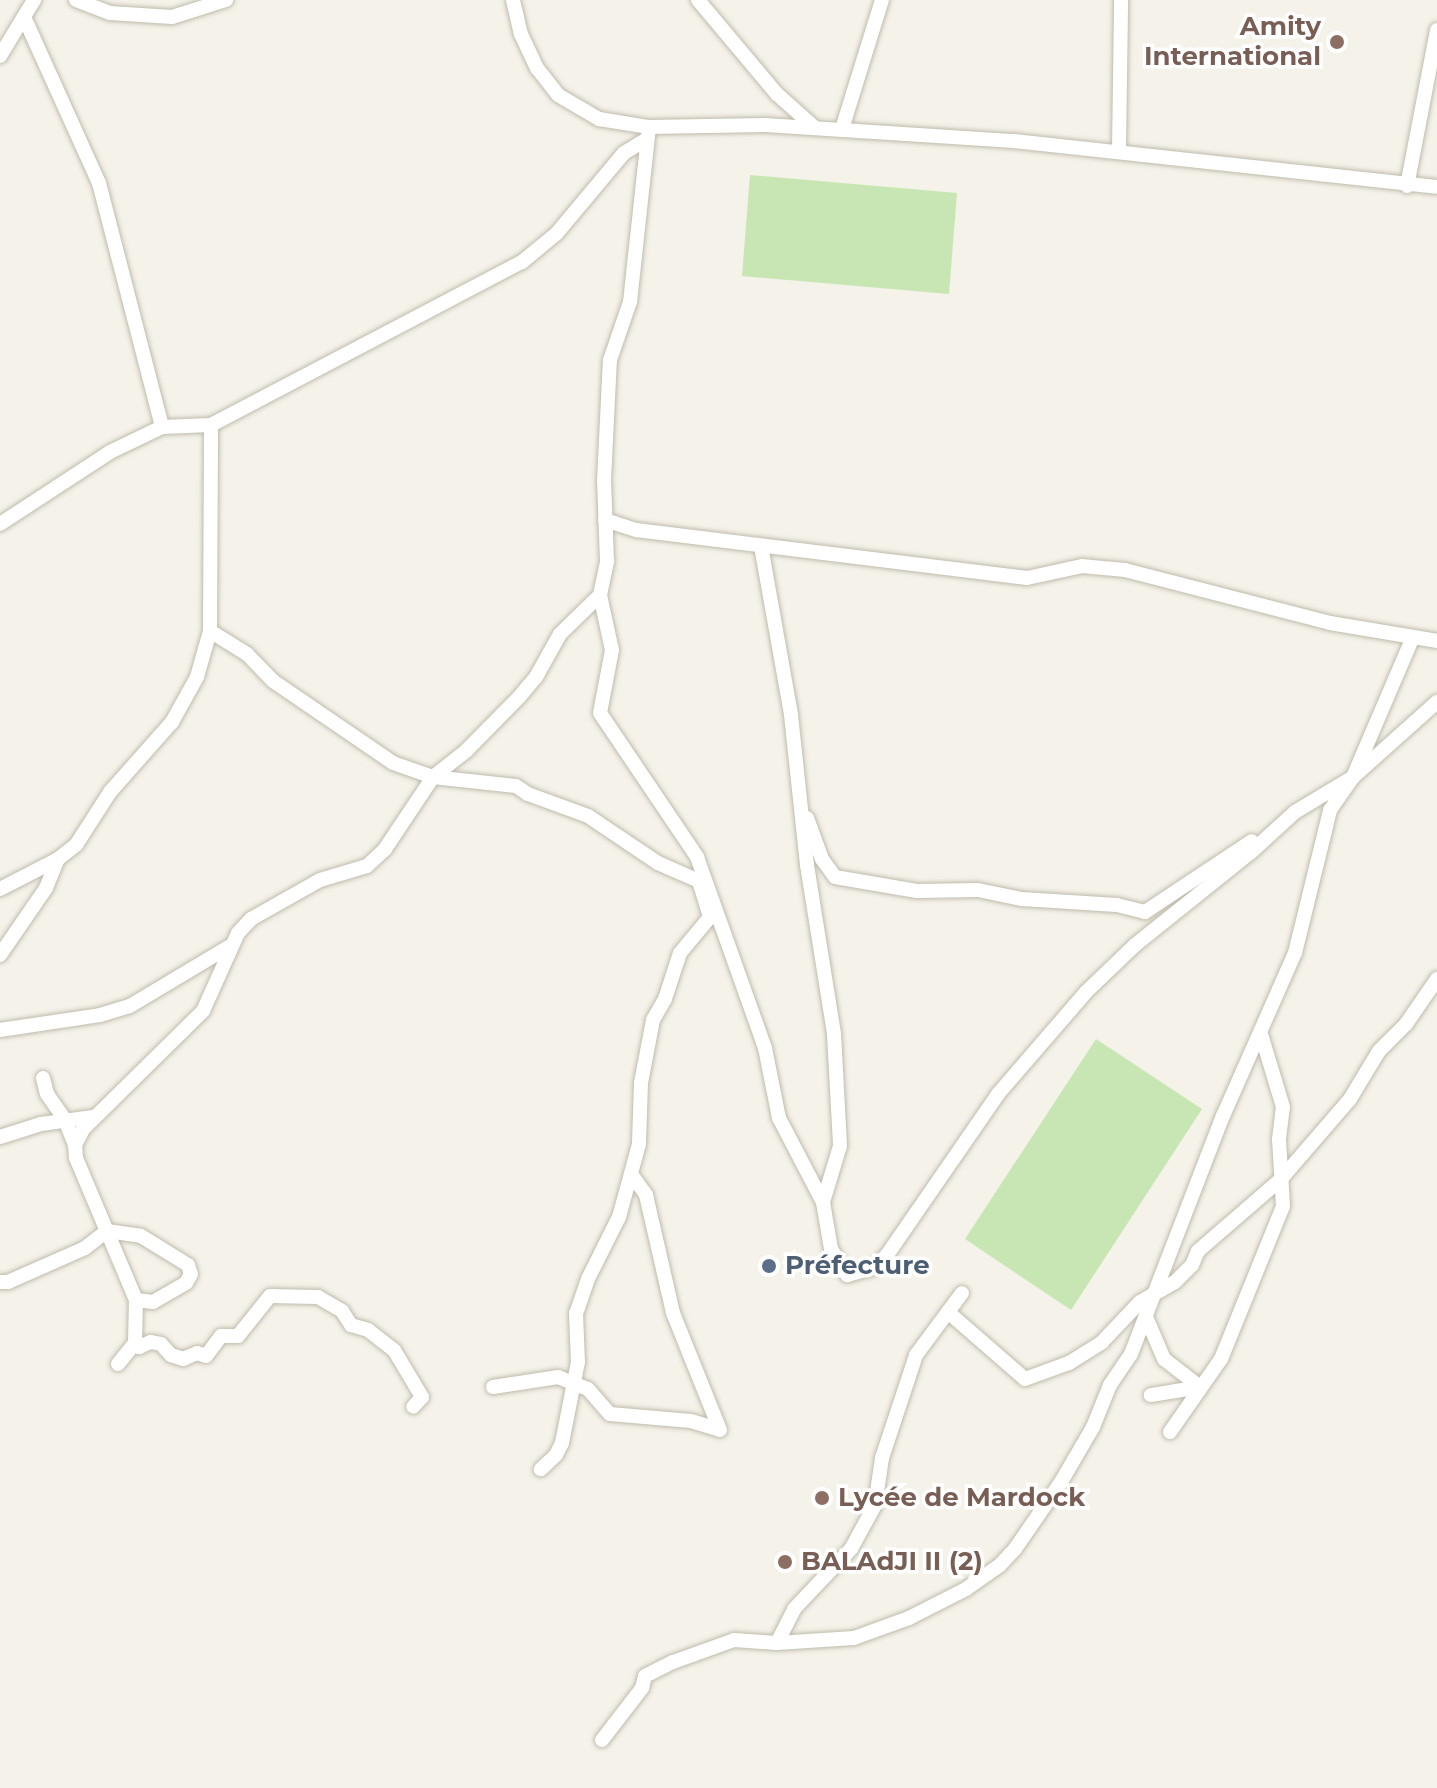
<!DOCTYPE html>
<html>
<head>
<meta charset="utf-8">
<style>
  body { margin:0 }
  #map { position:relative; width:1437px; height:1788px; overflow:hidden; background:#f4f2e9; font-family:Montserrat,sans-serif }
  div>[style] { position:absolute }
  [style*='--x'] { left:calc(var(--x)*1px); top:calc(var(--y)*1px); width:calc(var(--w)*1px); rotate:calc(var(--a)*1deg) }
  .green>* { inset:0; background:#c8e6b3 }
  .roads { filter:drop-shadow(0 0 2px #bfbbac) drop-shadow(0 0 2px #bfbbac) }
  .minor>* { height:14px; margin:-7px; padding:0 7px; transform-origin:7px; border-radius:7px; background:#fff }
  .dots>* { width:22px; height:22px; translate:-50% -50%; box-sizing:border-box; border:4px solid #fff; border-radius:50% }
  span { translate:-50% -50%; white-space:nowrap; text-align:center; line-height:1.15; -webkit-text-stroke:7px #fff; paint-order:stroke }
  .education-label { font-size:26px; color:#785e54; font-weight:700 }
  .right { translate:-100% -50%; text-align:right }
  .left { translate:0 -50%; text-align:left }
  .service-label { font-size:26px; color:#4e5e75; font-weight:700 }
</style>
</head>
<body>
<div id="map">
  <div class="green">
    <i style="clip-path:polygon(750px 175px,957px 193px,949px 294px,742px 276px)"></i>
    <i style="clip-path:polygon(1096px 1039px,1202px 1109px,1071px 1310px,965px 1239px)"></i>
  </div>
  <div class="roads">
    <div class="minor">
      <i style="--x:76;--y:0;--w:36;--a:21"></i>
      <i style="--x:110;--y:13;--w:62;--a:3.7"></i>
      <i style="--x:172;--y:17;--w:57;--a:-17.5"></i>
      <i style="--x:513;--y:0;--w:35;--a:77"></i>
      <i style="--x:521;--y:34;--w:38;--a:65"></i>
      <i style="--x:537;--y:68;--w:34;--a:52"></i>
      <i style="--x:558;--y:95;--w:48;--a:30.3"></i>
      <i style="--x:599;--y:119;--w:51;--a:9.1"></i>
      <i style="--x:649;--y:127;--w:116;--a:-1"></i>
      <i style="--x:765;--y:125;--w:250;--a:3.7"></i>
      <i style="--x:1014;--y:141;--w:425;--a:6.2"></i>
      <i style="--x:698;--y:0;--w:123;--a:50"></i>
      <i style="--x:777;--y:94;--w:51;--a:41.8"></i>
      <i style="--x:24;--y:17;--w:182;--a:65.7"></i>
      <i style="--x:99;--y:183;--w:252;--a:75.5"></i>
      <i style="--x:0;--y:56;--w:66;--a:-58.7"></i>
      <i style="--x:842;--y:129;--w:135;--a:-72.8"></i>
      <i style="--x:1119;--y:151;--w:151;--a:-89.2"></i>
      <i style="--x:1407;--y:186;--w:159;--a:-79.1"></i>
      <i style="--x:605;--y:520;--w:33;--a:18"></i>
      <i style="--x:636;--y:530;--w:394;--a:7"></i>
      <i style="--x:1027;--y:578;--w:56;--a:-12.3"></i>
      <i style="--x:1082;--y:566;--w:43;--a:5.3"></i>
      <i style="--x:1125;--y:570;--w:212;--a:14.5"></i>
      <i style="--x:1330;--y:623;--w:109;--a:9.5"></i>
      <i style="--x:0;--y:524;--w:131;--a:-33.2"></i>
      <i style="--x:110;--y:452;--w:58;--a:-25.7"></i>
      <i style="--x:162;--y:427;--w:49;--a:-2.3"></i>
      <i style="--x:211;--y:425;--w:351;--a:-27.7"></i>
      <i style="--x:522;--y:262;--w:45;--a:-39.6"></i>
      <i style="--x:557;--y:233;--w:104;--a:-50.1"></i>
      <i style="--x:624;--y:153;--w:27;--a:-31"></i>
      <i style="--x:761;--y:546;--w:172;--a:79.9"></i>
      <i style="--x:791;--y:715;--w:151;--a:83.9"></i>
      <i style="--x:807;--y:865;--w:171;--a:80.9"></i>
      <i style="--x:834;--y:1034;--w:112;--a:86.9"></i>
      <i style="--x:840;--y:1146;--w:59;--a:106.9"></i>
      <i style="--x:600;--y:595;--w:56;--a:77.7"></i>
      <i style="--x:612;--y:650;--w:64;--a:100.8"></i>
      <i style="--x:600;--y:713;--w:174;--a:56"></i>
      <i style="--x:697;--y:857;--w:203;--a:70.4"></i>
      <i style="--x:765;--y:1048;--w:71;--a:78.7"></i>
      <i style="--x:779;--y:1118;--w:95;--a:62.4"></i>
      <i style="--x:823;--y:1202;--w:48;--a:80.3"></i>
      <i style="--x:831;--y:1249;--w:31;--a:58"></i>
      <i style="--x:847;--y:1275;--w:28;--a:-15"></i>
      <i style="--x:874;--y:1268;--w:18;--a:-45"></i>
      <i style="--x:887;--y:1255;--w:196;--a:-55.4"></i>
      <i style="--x:998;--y:1094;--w:135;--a:-49.2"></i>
      <i style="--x:1086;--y:992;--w:68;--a:-43.8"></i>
      <i style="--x:1135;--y:945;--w:147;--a:-38.7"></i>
      <i style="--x:1250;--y:853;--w:61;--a:-42.3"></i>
      <i style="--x:1295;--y:812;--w:68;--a:-31.1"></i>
      <i style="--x:1353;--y:777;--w:152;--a:-66.8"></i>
      <i style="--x:210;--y:631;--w:44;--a:31.9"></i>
      <i style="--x:247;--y:654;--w:37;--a:46"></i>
      <i style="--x:273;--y:681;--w:145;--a:34.3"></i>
      <i style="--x:393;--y:763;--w:42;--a:19.3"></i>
      <i style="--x:433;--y:777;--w:83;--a:6.2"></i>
      <i style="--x:516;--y:786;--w:14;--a:34"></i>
      <i style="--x:528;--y:794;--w:64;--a:20.1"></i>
      <i style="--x:588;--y:816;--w:84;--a:33.9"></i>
      <i style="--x:658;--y:863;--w:45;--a:23.7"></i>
      <i style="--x:699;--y:881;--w:38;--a:73"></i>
      <i style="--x:710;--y:917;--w:47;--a:129.8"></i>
      <i style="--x:680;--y:953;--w:48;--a:108.1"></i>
      <i style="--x:665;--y:999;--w:24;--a:120"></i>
      <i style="--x:653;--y:1020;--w:64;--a:100.8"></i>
      <i style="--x:641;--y:1083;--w:61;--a:91.9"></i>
      <i style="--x:639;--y:1144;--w:76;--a:105.3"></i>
      <i style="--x:619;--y:1217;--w:69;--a:116.6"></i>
      <i style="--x:588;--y:1279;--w:36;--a:109"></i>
      <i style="--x:576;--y:1313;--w:49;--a:87.7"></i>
      <i style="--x:578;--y:1362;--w:83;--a:101.2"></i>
      <i style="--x:562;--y:1443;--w:13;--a:117"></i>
      <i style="--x:556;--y:1455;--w:21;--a:137"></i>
      <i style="--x:807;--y:818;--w:44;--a:69.9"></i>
      <i style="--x:822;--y:859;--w:22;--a:54"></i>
      <i style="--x:835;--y:877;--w:83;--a:9.7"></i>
      <i style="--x:917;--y:891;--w:61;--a:-0.9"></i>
      <i style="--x:978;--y:890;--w:45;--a:11.6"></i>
      <i style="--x:1022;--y:899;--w:95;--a:3.6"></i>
      <i style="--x:1117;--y:905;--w:29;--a:14"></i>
      <i style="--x:1145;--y:912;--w:128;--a:-33.6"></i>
      <i style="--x:0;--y:889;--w:65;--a:-27.3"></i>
      <i style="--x:58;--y:859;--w:23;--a:-38"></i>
      <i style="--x:76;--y:845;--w:63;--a:-57.3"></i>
      <i style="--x:110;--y:792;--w:94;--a:-48.5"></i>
      <i style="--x:172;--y:722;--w:51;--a:-60.9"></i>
      <i style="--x:197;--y:677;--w:48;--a:-74.2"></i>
      <i style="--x:210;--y:631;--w:206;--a:-89.7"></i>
      <i style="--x:0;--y:955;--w:81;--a:-55.5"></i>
      <i style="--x:46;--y:888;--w:31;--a:-68"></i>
      <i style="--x:0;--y:1030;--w:101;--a:-8.5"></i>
      <i style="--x:100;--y:1015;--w:31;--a:-17"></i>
      <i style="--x:130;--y:1006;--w:119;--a:-30.9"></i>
      <i style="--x:43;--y:1078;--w:16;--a:76"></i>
      <i style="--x:47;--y:1094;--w:32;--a:55"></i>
      <i style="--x:65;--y:1120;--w:27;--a:68"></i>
      <i style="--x:0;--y:1137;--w:43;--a:-17.6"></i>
      <i style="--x:41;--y:1124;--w:51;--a:-7.8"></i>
      <i style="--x:631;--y:1174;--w:26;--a:54"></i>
      <i style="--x:646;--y:1195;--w:121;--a:77.1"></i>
      <i style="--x:673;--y:1313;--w:126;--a:68.1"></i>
      <i style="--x:0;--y:1282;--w:8;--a:0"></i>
      <i style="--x:8;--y:1282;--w:84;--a:-23.8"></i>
      <i style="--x:85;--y:1248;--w:28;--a:-38"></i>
      <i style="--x:107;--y:1231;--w:34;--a:8"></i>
      <i style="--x:141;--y:1236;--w:55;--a:31.7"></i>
      <i style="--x:188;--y:1265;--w:9;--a:72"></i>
      <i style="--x:191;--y:1274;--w:10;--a:119"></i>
      <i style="--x:186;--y:1283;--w:38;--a:150"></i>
      <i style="--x:153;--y:1302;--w:17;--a:-173"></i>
      <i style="--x:948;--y:1312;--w:102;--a:41"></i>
      <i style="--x:1025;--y:1379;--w:47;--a:-20"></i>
      <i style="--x:1069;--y:1363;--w:39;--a:-32"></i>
      <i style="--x:1102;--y:1342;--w:55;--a:-46.5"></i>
      <i style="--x:1140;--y:1302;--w:40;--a:-29.7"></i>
      <i style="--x:1175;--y:1282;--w:24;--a:-45"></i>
      <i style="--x:1192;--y:1265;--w:15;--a:-67"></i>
      <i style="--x:1198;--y:1251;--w:110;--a:-40.9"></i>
      <i style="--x:1281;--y:1179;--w:106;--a:-49.2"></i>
      <i style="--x:1350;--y:1099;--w:56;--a:-58.9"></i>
      <i style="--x:1379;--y:1051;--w:38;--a:-45"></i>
      <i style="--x:1406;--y:1024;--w:55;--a:-55.4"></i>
      <i style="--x:1146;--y:1317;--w:46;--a:66.8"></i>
      <i style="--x:1164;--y:1359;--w:46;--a:37.9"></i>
      <i style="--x:1200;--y:1387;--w:50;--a:170.7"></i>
      <i style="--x:135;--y:1343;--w:6;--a:45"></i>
      <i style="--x:139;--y:1347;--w:13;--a:-23"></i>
      <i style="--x:151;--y:1342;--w:10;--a:11"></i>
      <i style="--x:161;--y:1344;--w:15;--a:48"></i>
      <i style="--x:171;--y:1355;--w:13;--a:18"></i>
      <i style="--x:183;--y:1359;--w:15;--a:-23"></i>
      <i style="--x:197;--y:1353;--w:9;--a:18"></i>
      <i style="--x:206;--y:1356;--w:25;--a:-53"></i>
      <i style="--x:221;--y:1336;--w:17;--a:0"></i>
      <i style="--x:238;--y:1336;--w:51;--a:-51.3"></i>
      <i style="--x:270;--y:1296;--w:48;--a:1.2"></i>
      <i style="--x:318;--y:1297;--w:28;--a:30"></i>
      <i style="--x:342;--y:1311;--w:17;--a:57"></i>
      <i style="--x:351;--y:1325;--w:18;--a:16"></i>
      <i style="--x:368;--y:1330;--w:33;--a:38"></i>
      <i style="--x:394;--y:1350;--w:55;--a:59.2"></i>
      <i style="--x:422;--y:1397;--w:13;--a:132"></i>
      <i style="--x:118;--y:1364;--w:27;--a:-51"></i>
      <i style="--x:135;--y:1343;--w:43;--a:-88.7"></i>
      <i style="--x:136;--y:1300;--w:154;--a:-112.9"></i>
      <i style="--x:76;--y:1158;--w:13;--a:-94"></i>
      <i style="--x:75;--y:1145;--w:18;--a:-63"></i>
      <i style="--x:83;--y:1129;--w:168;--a:-44.5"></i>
      <i style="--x:203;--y:1011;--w:85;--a:-65.8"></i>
      <i style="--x:238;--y:933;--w:19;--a:-47"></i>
      <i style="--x:251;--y:919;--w:79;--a:-29.5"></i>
      <i style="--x:320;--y:880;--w:49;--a:-16.6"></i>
      <i style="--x:367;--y:866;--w:25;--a:-43"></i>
      <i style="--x:385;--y:849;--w:87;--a:-56.3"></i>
      <i style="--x:433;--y:777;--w:42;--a:-38.2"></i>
      <i style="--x:466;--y:751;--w:77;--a:-45.5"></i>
      <i style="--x:520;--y:696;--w:25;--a:-50"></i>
      <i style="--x:536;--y:677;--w:49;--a:-60.8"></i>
      <i style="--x:560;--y:634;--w:56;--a:-44.3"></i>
      <i style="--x:600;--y:595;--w:35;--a:-78"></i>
      <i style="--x:607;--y:561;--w:80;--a:-92.1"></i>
      <i style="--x:604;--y:481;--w:121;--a:-87.2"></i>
      <i style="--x:610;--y:360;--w:61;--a:-71"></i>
      <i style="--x:630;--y:302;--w:176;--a:-83.8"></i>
      <i style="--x:493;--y:1387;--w:66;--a:-8.7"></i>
      <i style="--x:558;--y:1377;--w:32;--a:22"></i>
      <i style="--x:588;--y:1389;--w:33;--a:49"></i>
      <i style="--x:610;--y:1414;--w:81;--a:4.9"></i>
      <i style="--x:691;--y:1421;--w:30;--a:17"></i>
      <i style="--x:1170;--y:1432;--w:89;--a:-55.1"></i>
      <i style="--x:1221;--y:1359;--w:165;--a:-67.9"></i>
      <i style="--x:1283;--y:1206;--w:67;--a:-93.4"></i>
      <i style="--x:1279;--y:1139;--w:32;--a:-83"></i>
      <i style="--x:1283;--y:1107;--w:76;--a:-106.8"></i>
      <i style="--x:777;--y:1643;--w:38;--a:-63"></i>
      <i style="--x:794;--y:1609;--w:83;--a:-46.5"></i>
      <i style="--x:851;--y:1549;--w:50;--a:-61.4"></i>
      <i style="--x:875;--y:1505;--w:48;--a:-81.5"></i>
      <i style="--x:882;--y:1458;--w:108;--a:-71.7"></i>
      <i style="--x:916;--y:1355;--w:77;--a:-53.4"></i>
      <i style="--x:602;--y:1740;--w:66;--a:-52.4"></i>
      <i style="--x:642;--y:1688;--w:12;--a:-76"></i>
      <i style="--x:645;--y:1676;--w:31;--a:-27"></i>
      <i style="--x:673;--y:1662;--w:65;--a:-19.8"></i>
      <i style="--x:734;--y:1640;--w:43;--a:4"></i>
      <i style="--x:777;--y:1643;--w:77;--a:-3.7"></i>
      <i style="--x:854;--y:1638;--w:59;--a:-20"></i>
      <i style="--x:909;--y:1618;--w:64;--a:-27"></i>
      <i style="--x:966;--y:1589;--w:40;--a:-34.9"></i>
      <i style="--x:999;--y:1566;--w:23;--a:-47"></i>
      <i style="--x:1015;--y:1549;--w:81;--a:-55.5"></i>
      <i style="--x:1061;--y:1482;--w:64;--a:-59.8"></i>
      <i style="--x:1093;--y:1427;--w:45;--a:-68"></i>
      <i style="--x:1110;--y:1385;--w:37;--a:-56"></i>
      <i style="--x:1131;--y:1354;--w:255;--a:-68.9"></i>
      <i style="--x:1223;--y:1116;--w:178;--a:-66.2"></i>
      <i style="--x:1295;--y:953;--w:147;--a:-76.2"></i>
      <i style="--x:1330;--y:810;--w:40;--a:-55.1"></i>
      <i style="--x:1353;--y:777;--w:113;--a:-41.8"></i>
    </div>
  </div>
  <div class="dots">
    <i style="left:1337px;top:42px;background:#8d6e63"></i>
    <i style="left:769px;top:1266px;background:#5c6f8a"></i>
    <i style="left:822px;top:1498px;background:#8d6e63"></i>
    <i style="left:785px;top:1562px;background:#8d6e63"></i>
  </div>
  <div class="education-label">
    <span class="right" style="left:1321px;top:42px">Amity<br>International</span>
    <span class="left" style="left:838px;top:1498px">Lycée de Mardock</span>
    <span class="left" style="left:801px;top:1562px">BALAdJI II (2)</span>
  </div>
  <div class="service-label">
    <span class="left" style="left:785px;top:1266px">Préfecture</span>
  </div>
</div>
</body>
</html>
